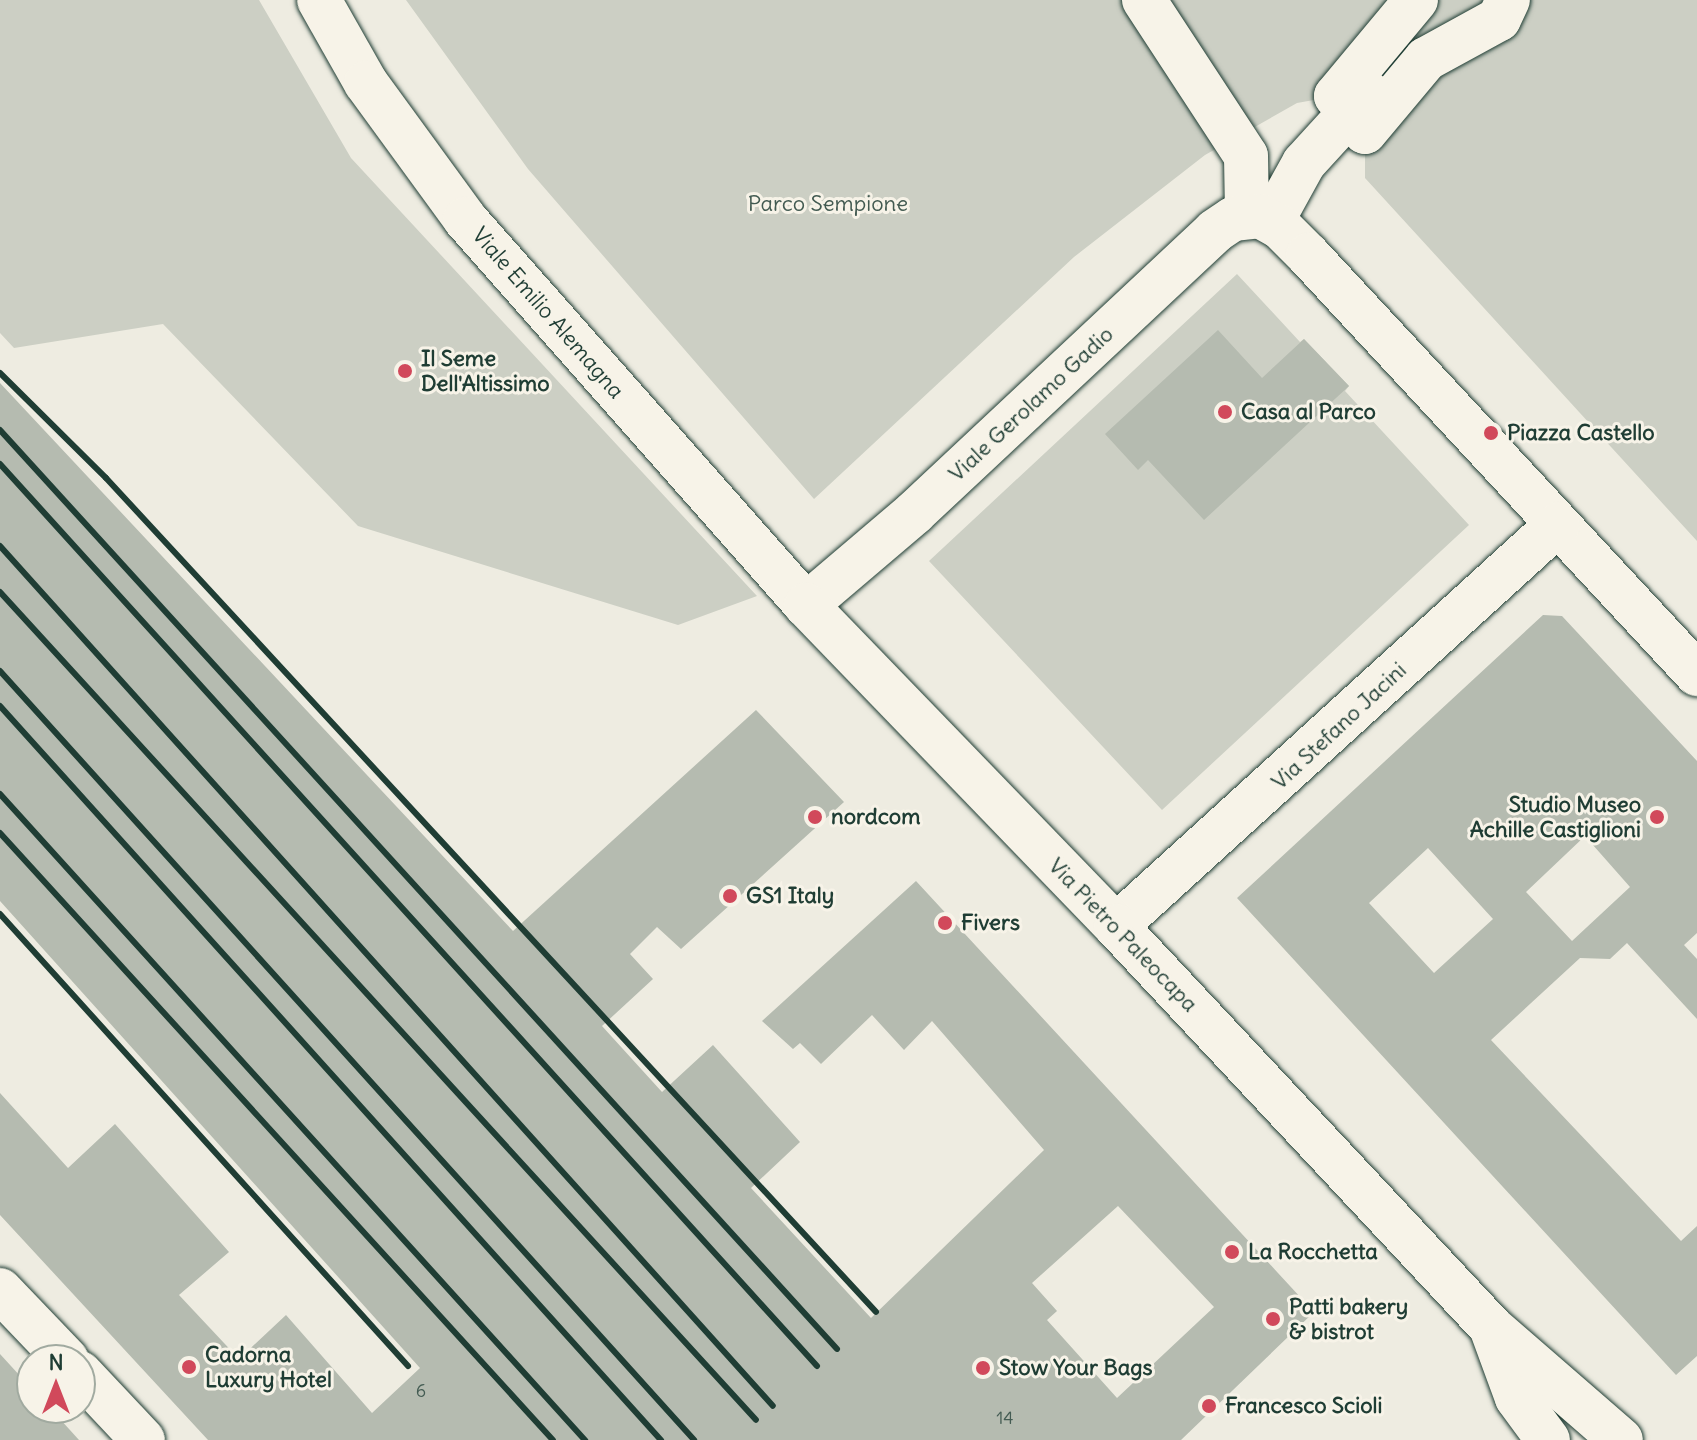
<!DOCTYPE html>
<html>
<head>
<meta charset="utf-8">
<style>
  body { margin:0 }
  #map { position:relative; width:1697px; height:1440px; overflow:hidden; background:#eeece1; font-family:Delius,sans-serif }
  div>[style] { position:absolute }
  [style*='--x'] { left:calc(var(--x)*1px); top:calc(var(--y)*1px); width:calc(var(--w)*1px); rotate:calc(var(--a)*1deg) }
  .green>* { inset:0; background:#cccfc4 }
  .building>* { inset:0; background:#b5bbb0 }
  .roads { filter:drop-shadow(0 0 2px #1f3d34) drop-shadow(0 0 2px #1f3d34) }
  .street>* { height:44px; margin:-22px; padding:0 22px; transform-origin:22px; border-radius:22px; background:#f7f3e8 }
  .secondary>* { height:44px; margin:-22px; padding:0 22px; transform-origin:22px; border-radius:22px; background:#f7f3e8 }
  .rail>* { height:6px; margin:-3px; padding:0 3px; transform-origin:3px; border-radius:3px; background:#1f3d34 }
  .dots>* { width:22px; height:22px; translate:-50% -50%; box-sizing:border-box; border:4px solid #f7f3e8; border-radius:50% }
  span { translate:-50% -50%; white-space:nowrap; text-align:center; line-height:1.15; -webkit-text-stroke:6px #f7f3e8; paint-order:stroke }
  .number-label { font-size:18px; color:#445c53 }
  .number-label span { -webkit-text-stroke-width:0 }
  .park-label { font-size:22px; color:#425a51 }
  .street-label { font-size:22px; color:#1f3d34 }
  .poi-label { font-size:22px; color:#1f3d34; font-weight:700 }
  .left { translate:0 -50%; text-align:left }
  .right { translate:-100% -50%; text-align:right }
  .north { position:absolute; left:16px; top:1344px; width:80px; height:80px; box-sizing:border-box; background:#f7f3e8; border:2px solid #a1aaa0; border-radius:50%; rotate:0deg; font-size:22px; font-weight:700; line-height:32px; text-align:center; color:#1f3d34 }
  .north::after { content:''; display:block; margin:auto; width:28px; height:36px; background:#d1495b; clip-path:polygon(50% 0,100% 100%,50% 72%,0 100%) }
</style>
</head>
<body>
<div id="map">
  <div class="green">
    <i style="clip-path:polygon(0 0,259px 0,351px 158px,757px 596px,678px 625px,358px 526px,163px 324px,14px 348px,0 333px)"></i>
    <i style="clip-path:polygon(406px 0,1697px 0,1697px 541px,1365px 178px,1365px 132px,1336px 96px,1297px 103px,1205px 155px,1074px 257px,814px 499px,528px 169px)"></i>
    <i style="clip-path:polygon(1237px 274px,1300px 342px,1304px 339px,1326px 362px,1349px 386px,1345px 391px,1469px 525px,1162px 810px,929px 561px)"></i>
  </div>
  <div class="building">
    <i style="clip-path:polygon(1218px 330px,1262px 378px,1304px 339px,1349px 386px,1204px 520px,1148px 460px,1138px 470px,1105px 434px)"></i>
    <i style="clip-path:polygon(evenodd,0 383px,513px 931px,756px 710px,844px 802px,681px 949px,657px 927px,630px 954px,653px 979px,602px 1026px,662px 1092px,713px 1045px,800px 1142px,751px 1188px,871px 1318px,1044px 1150px,932px 1021px,904px 1050px,872px 1015px,821px 1064px,800px 1043px,793px 1049px,762px 1021px,916px 881px,1314px 1312px,1181px 1440px,208px 1440px,0 1215px,0 1093px,68px 1168px,115px 1124px,229px 1252px,179px 1295px,239px 1359px,286px 1315px,372px 1413px,420px 1368px,0 901px,0 383px,1118px 1206px,1214px 1307px,1117px 1398px,1047px 1320px,1057px 1311px,1032px 1283px,1118px 1206px)"></i>
    <i style="clip-path:polygon(evenodd,1543px 615px,1562px 616px,1697px 761px,1697px 933px,1684px 945px,1697px 959px,1697px 1019px,1627px 943px,1610px 959px,1580px 958px,1491px 1040px,1681px 1241px,1697px 1226px,1697px 1356px,1676px 1375px,1237px 898px,1543px 615px,1585px 836px,1630px 887px,1572px 941px,1526px 892px,1585px 836px,1543px 615px,1428px 848px,1493px 919px,1434px 973px,1369px 903px,1428px 848px)"></i>
    <i style="clip-path:polygon(0 1354px,32px 1389px,32px 1408px,50px 1408px,79px 1440px,0 1440px)"></i>
  </div>
  <div class="roads">
    <div class="street">
      <i style="--x:1144;--y:0;--w:186;--a:56.8"></i>
      <i style="--x:1246;--y:156;--w:60;--a:89"></i>
      <i style="--x:1416;--y:0;--w:125;--a:129.8"></i>
      <i style="--x:1336;--y:96;--w:46;--a:51.1"></i>
      <i style="--x:1365;--y:132;--w:95;--a:-50.1"></i>
      <i style="--x:1426;--y:59;--w:83;--a:-28.7"></i>
      <i style="--x:1499;--y:19;--w:21;--a:-65"></i>
      <i style="--x:1272;--y:221;--w:66;--a:-61.1"></i>
      <i style="--x:1304;--y:163;--w:95;--a:-47.6"></i>
      <i style="--x:806;--y:605;--w:142;--a:-40.4"></i>
      <i style="--x:914;--y:513;--w:412;--a:-43.1"></i>
      <i style="--x:1215;--y:231;--w:22;--a:-34"></i>
      <i style="--x:1233;--y:219;--w:27;--a:-6"></i>
      <i style="--x:1260;--y:216;--w:23;--a:29"></i>
      <i style="--x:1280;--y:227;--w:40;--a:45"></i>
      <i style="--x:1308;--y:255;--w:572;--a:47.13"></i>
      <i style="--x:1116;--y:926;--w:597;--a:-42.29"></i>
      <i style="--x:0;--y:1290;--w:97;--a:46.3"></i>
      <i style="--x:80;--y:1373;--w:92;--a:46.8"></i>
    </div>
    <div class="secondary">
      <i style="--x:319;--y:0;--w:95;--a:60.5"></i>
      <i style="--x:366;--y:83;--w:168;--a:53.9"></i>
      <i style="--x:465;--y:219;--w:515;--a:48.54"></i>
      <i style="--x:806;--y:605;--w:446;--a:46"></i>
      <i style="--x:1116;--y:926;--w:549;--a:46.92"></i>
      <i style="--x:1491;--y:1327;--w:172;--a:41"></i>
      <i style="--x:1492;--y:1330;--w:72;--a:69.8"></i>
      <i style="--x:1517;--y:1398;--w:52;--a:53.6"></i>
    </div>
  </div>
  <div class="rail">
    <i style="--x:0;--y:373;--w:149;--a:44.7"></i>
    <i style="--x:106;--y:478;--w:1135;--a:47.28"></i>
    <i style="--x:0;--y:430;--w:1243;--a:47.67"></i>
    <i style="--x:0;--y:464;--w:1217;--a:47.83"></i>
    <i style="--x:0;--y:546;--w:1156;--a:48.05"></i>
    <i style="--x:0;--y:592;--w:1121;--a:47.6"></i>
    <i style="--x:0;--y:671;--w:1036;--a:47.93"></i>
    <i style="--x:0;--y:706;--w:988;--a:48"></i>
    <i style="--x:0;--y:794;--w:872;--a:47.84"></i>
    <i style="--x:0;--y:833;--w:821;--a:47.67"></i>
    <i style="--x:0;--y:914;--w:609;--a:47.93"></i>
  </div>
  <div class="dots">
    <i style="left:405px;top:371px;background:#d1495b"></i>
    <i style="left:1225px;top:412px;background:#d1495b"></i>
    <i style="left:1491px;top:433px;background:#d1495b"></i>
    <i style="left:815px;top:817px;background:#d1495b"></i>
    <i style="left:1657px;top:817px;background:#d1495b"></i>
    <i style="left:730px;top:896px;background:#d1495b"></i>
    <i style="left:945px;top:923px;background:#d1495b"></i>
    <i style="left:1232px;top:1252px;background:#d1495b"></i>
    <i style="left:1273px;top:1319px;background:#d1495b"></i>
    <i style="left:189px;top:1367px;background:#d1495b"></i>
    <i style="left:983px;top:1368px;background:#d1495b"></i>
    <i style="left:1209px;top:1406px;background:#d1495b"></i>
  </div>
  <div class="number-label">
    <span style="left:421px;top:1391px">6</span>
    <span style="left:1005px;top:1418px">14</span>
  </div>
  <div class="park-label">
    <span style="left:828px;top:204px">Parco Sempione</span>
  </div>
  <div class="street-label">
    <span style="left:548px;top:313px;rotate:49deg">Viale Emilio Alemagna</span>
    <span style="left:1031px;top:404px;rotate:-43deg">Viale Gerolamo Gadio</span>
    <span style="left:1339px;top:726px;rotate:-43deg">Via Stefano Jacini</span>
    <span style="left:1123px;top:935px;rotate:46deg">Via Pietro Paleocapa</span>
  </div>
  <div class="poi-label">
    <span class="left" style="left:421px;top:371px">Il Seme<br>Dell'Altissimo</span>
    <span class="left" style="left:1241px;top:412px">Casa al Parco</span>
    <span class="left" style="left:1507px;top:433px">Piazza Castello</span>
    <span class="right" style="left:1641px;top:817px">Studio Museo<br>Achille Castiglioni</span>
    <span class="left" style="left:831px;top:817px">nordcom</span>
    <span class="left" style="left:746px;top:896px">GS1 Italy</span>
    <span class="left" style="left:961px;top:923px">Fivers</span>
    <span class="left" style="left:1248px;top:1252px">La Rocchetta</span>
    <span class="left" style="left:1289px;top:1319px">Patti bakery<br>&amp; bistrot</span>
    <span class="left" style="left:205px;top:1367px">Cadorna<br>Luxury Hotel</span>
    <span class="left" style="left:999px;top:1368px">Stow Your Bags</span>
    <span class="left" style="left:1225px;top:1406px">Francesco Scioli</span>
  </div>
  <div class="north">N</div>
</div>
</body>
</html>
